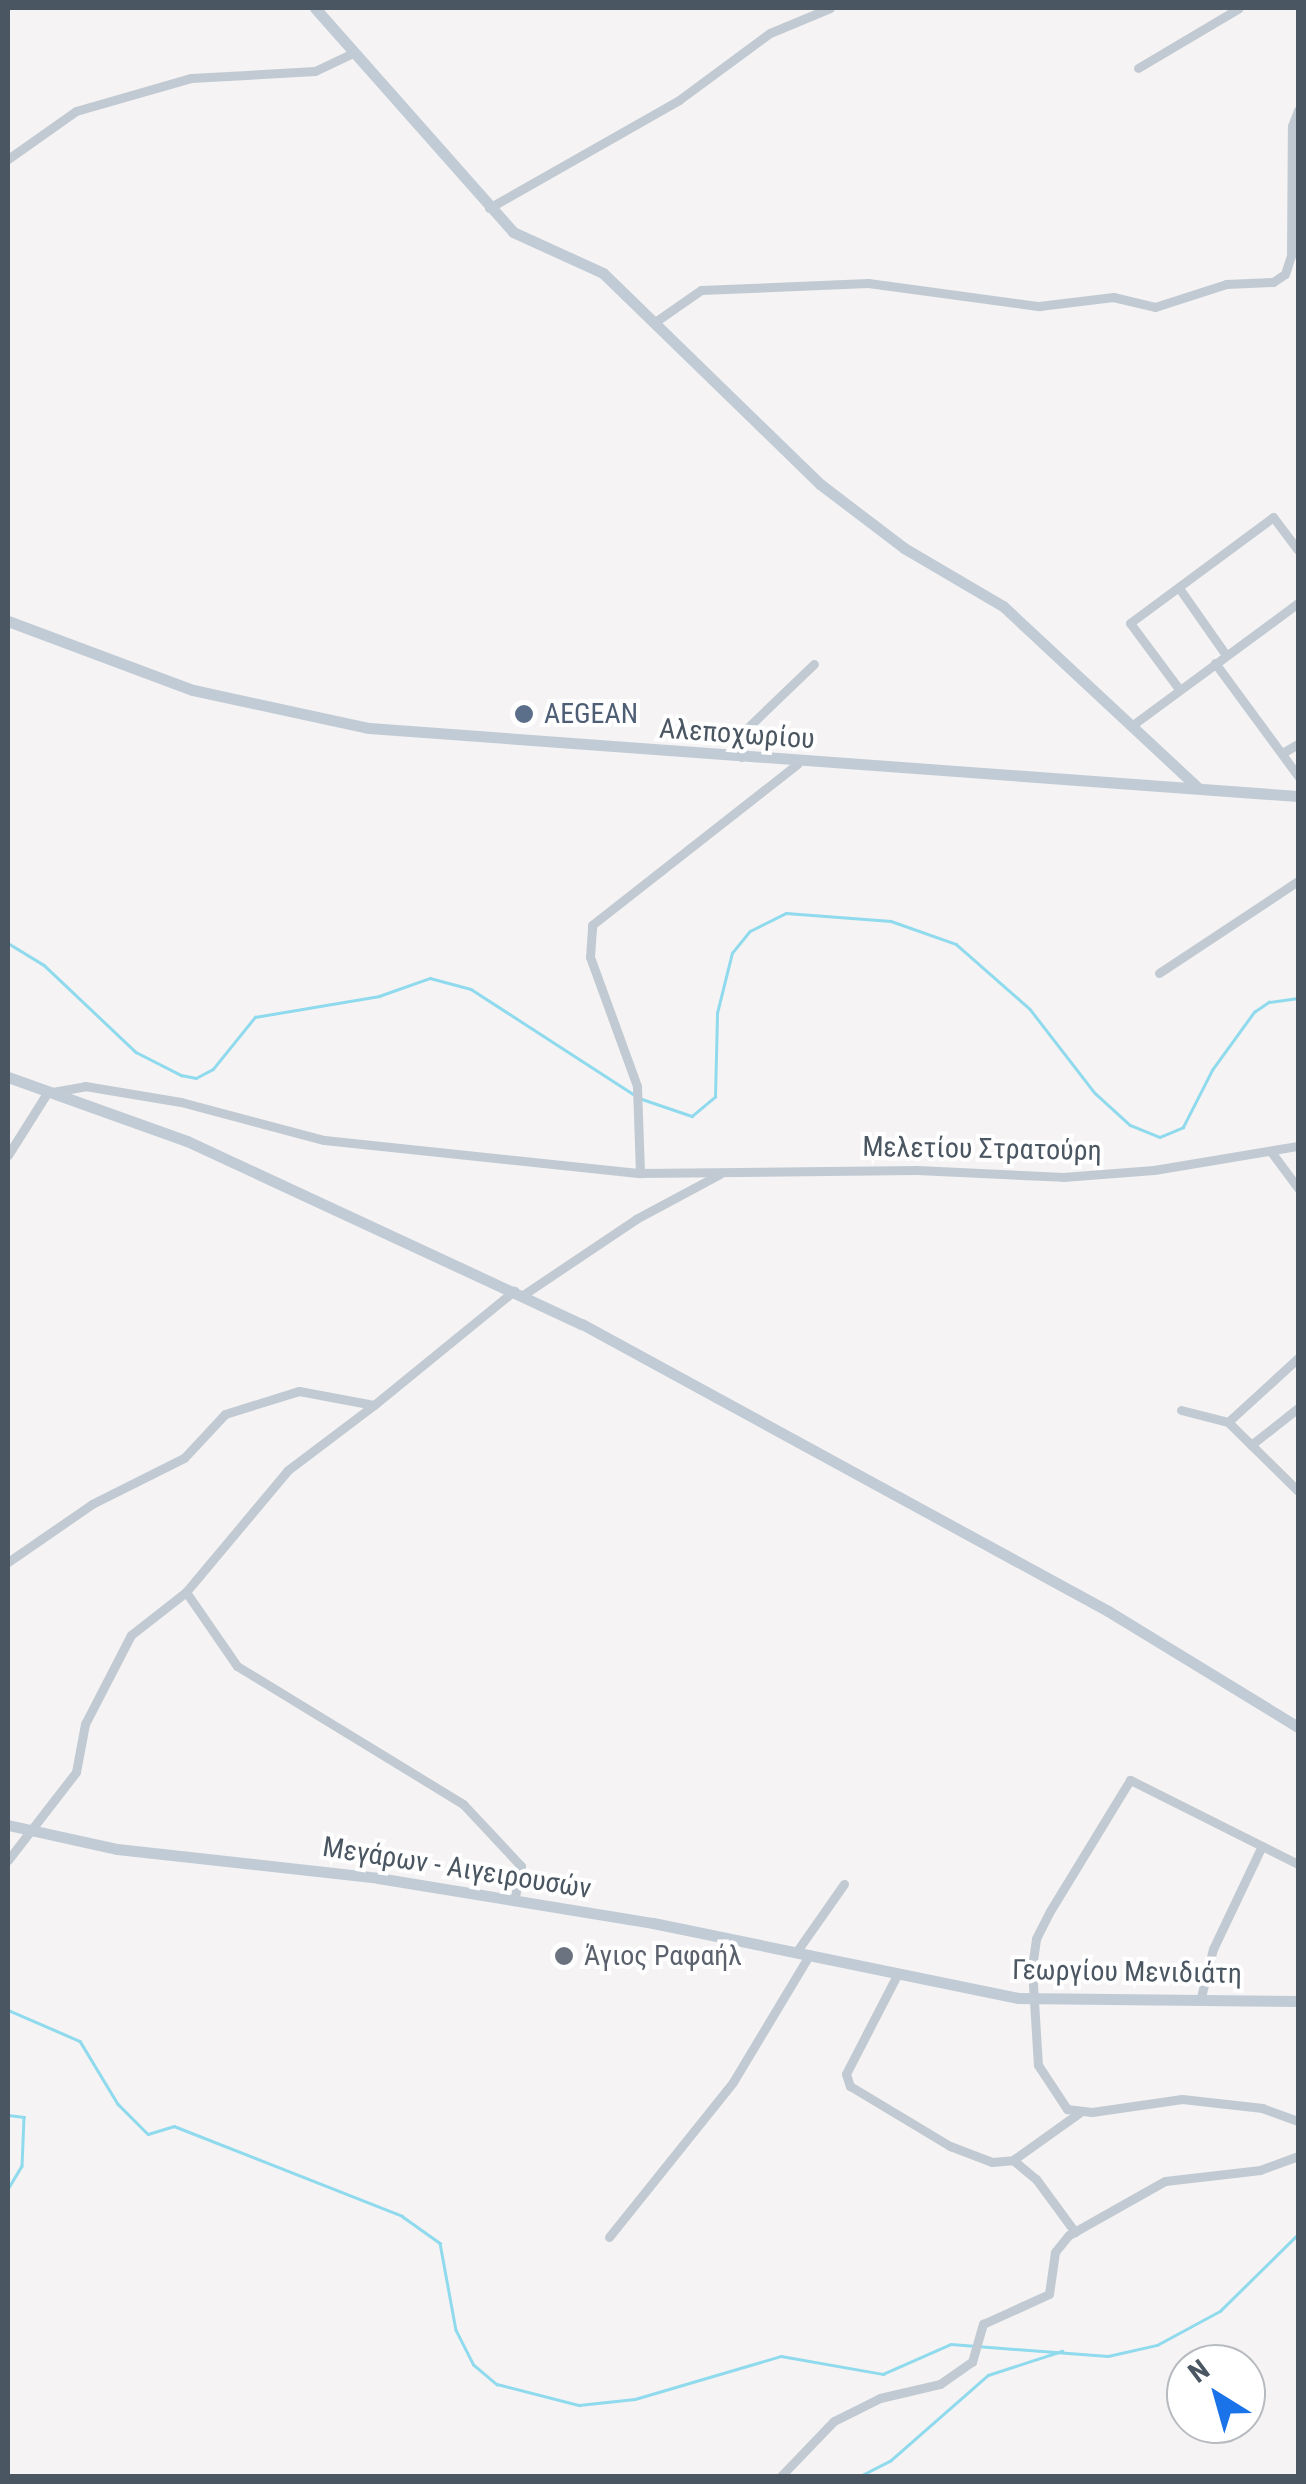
<!DOCTYPE html>
<html>
<head>
<meta charset="utf-8">
<style>
  body { margin:0 }
  #map { position:relative; width:1306px; height:2484px; overflow:hidden; background:#f5f3f3; font-family:"Roboto Condensed",sans-serif }
  div>[style] { position:absolute }
  [style*='--x'] { left:calc(var(--x)*1px); top:calc(var(--y)*1px); width:calc(var(--w)*1px); rotate:calc(var(--a)*1deg) }
  .stream>* { height:2.5px; margin:-1.25px; padding:0 1.25px; transform-origin:1.25px; border-radius:1.25px; background:#90daee }
  .street>* { height:9px; margin:-4.5px; padding:0 4.5px; transform-origin:4.5px; border-radius:4.5px; background:#c1cad2 }
  .secondary>* { height:11px; margin:-5.5px; padding:0 5.5px; transform-origin:5.5px; border-radius:5.5px; background:#c1cbd6 }
  .dots>* { width:28px; height:28px; translate:-50% -50%; box-sizing:border-box; border:5px solid #fff; border-radius:50% }
  span { translate:-50% -50%; white-space:nowrap; text-align:center; line-height:1.15; -webkit-text-stroke:8px #fff; paint-order:stroke }
  .service-label { font-size:28px; color:#4e5e75 }
  .left { translate:0 -50%; text-align:left }
  .street-label { font-size:28px; color:#4a5661 }
  .worship-label { font-size:28px; color:#5b616d }
  .frame { position:absolute; inset:0; border:10px solid #4a5661; pointer-events:none }
  .north { position:absolute; left:1166px; top:2344px; width:100px; height:100px; box-sizing:border-box; background:#fff; border:2px solid #b7bbc0; border-radius:50%; rotate:323deg; font-size:28px; font-weight:700; line-height:40px; text-align:center; color:#4a5661 }
  .north::after { content:''; display:block; margin:auto; width:35px; height:45px; background:#1a73e8; clip-path:polygon(50% 0,100% 100%,50% 72%,0 100%) }
</style>
</head>
<body>
<div id="map">
  <div class="stream">
    <i style="--x:8;--y:943;--w:42;--a:31.4"></i>
    <i style="--x:44;--y:965;--w:127;--a:43.4"></i>
    <i style="--x:136;--y:1052;--w:51;--a:27.1"></i>
    <i style="--x:181;--y:1075;--w:15;--a:11"></i>
    <i style="--x:196;--y:1078;--w:19;--a:-28"></i>
    <i style="--x:213;--y:1069;--w:67;--a:-51.1"></i>
    <i style="--x:255;--y:1017;--w:126;--a:-9.6"></i>
    <i style="--x:379;--y:996;--w:54;--a:-19.4"></i>
    <i style="--x:430;--y:978;--w:42;--a:15"></i>
    <i style="--x:471;--y:989;--w:195;--a:32.9"></i>
    <i style="--x:642;--y:1099;--w:53;--a:18.8"></i>
    <i style="--x:692;--y:1116;--w:30;--a:-40"></i>
    <i style="--x:715;--y:1097;--w:84;--a:-88.6"></i>
    <i style="--x:717;--y:1013;--w:62;--a:-76"></i>
    <i style="--x:732;--y:953;--w:28;--a:-51"></i>
    <i style="--x:750;--y:931;--w:40;--a:-26.6"></i>
    <i style="--x:786;--y:913;--w:105;--a:4.4"></i>
    <i style="--x:891;--y:921;--w:69;--a:19.5"></i>
    <i style="--x:956;--y:944;--w:98;--a:41.3"></i>
    <i style="--x:1030;--y:1009;--w:106;--a:52.3"></i>
    <i style="--x:1095;--y:1093;--w:47;--a:42.4"></i>
    <i style="--x:1130;--y:1125;--w:32;--a:22"></i>
    <i style="--x:1160;--y:1137;--w:25;--a:-23"></i>
    <i style="--x:1183;--y:1127;--w:64;--a:-63"></i>
    <i style="--x:1212;--y:1070;--w:72;--a:-54.1"></i>
    <i style="--x:1254;--y:1012;--w:18;--a:-34"></i>
    <i style="--x:1269;--y:1002;--w:29;--a:-8"></i>
    <i style="--x:8;--y:2010;--w:78;--a:23.3"></i>
    <i style="--x:80;--y:2041;--w:74;--a:58.9"></i>
    <i style="--x:118;--y:2104;--w:42;--a:45"></i>
    <i style="--x:148;--y:2134;--w:27;--a:-17"></i>
    <i style="--x:174;--y:2126;--w:245;--a:21.5"></i>
    <i style="--x:402;--y:2216;--w:47;--a:35.4"></i>
    <i style="--x:440;--y:2243;--w:88;--a:79.6"></i>
    <i style="--x:456;--y:2330;--w:39;--a:63"></i>
    <i style="--x:474;--y:2365;--w:30;--a:40"></i>
    <i style="--x:497;--y:2384;--w:85;--a:14.4"></i>
    <i style="--x:579;--y:2405;--w:56;--a:-6.1"></i>
    <i style="--x:635;--y:2399;--w:152;--a:-16.4"></i>
    <i style="--x:781;--y:2356;--w:104;--a:10"></i>
    <i style="--x:883;--y:2374;--w:74;--a:-23.8"></i>
    <i style="--x:951;--y:2344;--w:157;--a:4.4"></i>
    <i style="--x:1108;--y:2356;--w:50;--a:-12.7"></i>
    <i style="--x:1157;--y:2345;--w:72;--a:-28.4"></i>
    <i style="--x:1220;--y:2311;--w:110;--a:-44.6"></i>
    <i style="--x:8;--y:2115;--w:16;--a:7"></i>
    <i style="--x:24;--y:2117;--w:49;--a:92.3"></i>
    <i style="--x:22;--y:2166;--w:27;--a:121"></i>
    <i style="--x:860;--y:2476;--w:34;--a:-27"></i>
    <i style="--x:890;--y:2461;--w:130;--a:-41.3"></i>
    <i style="--x:988;--y:2375;--w:78;--a:-18"></i>
  </div>
  <div class="street">
    <i style="--x:1138;--y:68;--w:117;--a:-30.7"></i>
    <i style="--x:8;--y:159;--w:83;--a:-35.2"></i>
    <i style="--x:76;--y:111;--w:120;--a:-16"></i>
    <i style="--x:191;--y:78;--w:124;--a:-3.2"></i>
    <i style="--x:315;--y:71;--w:42;--a:-25.3"></i>
    <i style="--x:489;--y:208;--w:219;--a:-29.6"></i>
    <i style="--x:679;--y:100;--w:113;--a:-36.4"></i>
    <i style="--x:770;--y:33;--w:65;--a:-22.6"></i>
    <i style="--x:655;--y:322;--w:56;--a:-34.8"></i>
    <i style="--x:701;--y:290;--w:167;--a:-2.4"></i>
    <i style="--x:868;--y:283;--w:173;--a:7.7"></i>
    <i style="--x:1039;--y:306;--w:75;--a:-6.9"></i>
    <i style="--x:1113;--y:297;--w:43;--a:13.4"></i>
    <i style="--x:1155;--y:307;--w:75;--a:-17.9"></i>
    <i style="--x:1226;--y:284;--w:47;--a:-2.4"></i>
    <i style="--x:1273;--y:282;--w:14;--a:-34"></i>
    <i style="--x:1285;--y:274;--w:19;--a:-72"></i>
    <i style="--x:1291;--y:256;--w:130;--a:-89.6"></i>
    <i style="--x:1292;--y:126;--w:17;--a:-69"></i>
    <i style="--x:1179;--y:588;--w:82;--a:55"></i>
    <i style="--x:1215;--y:663;--w:140;--a:53.7"></i>
    <i style="--x:1179;--y:689;--w:82;--a:-126.6"></i>
    <i style="--x:1130;--y:623;--w:178;--a:-36.5"></i>
    <i style="--x:1273;--y:517;--w:41;--a:52.9"></i>
    <i style="--x:1134;--y:724;--w:204;--a:-36.4"></i>
    <i style="--x:1284;--y:752;--w:16;--a:-30"></i>
    <i style="--x:741;--y:757;--w:15;--a:-110"></i>
    <i style="--x:736;--y:743;--w:10;--a:-61"></i>
    <i style="--x:741;--y:734;--w:101;--a:-43.8"></i>
    <i style="--x:1159;--y:973;--w:167;--a:-33.5"></i>
    <i style="--x:1272;--y:1153;--w:44;--a:53.4"></i>
    <i style="--x:8;--y:1155;--w:73;--a:-57.8"></i>
    <i style="--x:47;--y:1093;--w:39;--a:-10"></i>
    <i style="--x:85;--y:1086;--w:97;--a:9.5"></i>
    <i style="--x:181;--y:1102;--w:148;--a:14.9"></i>
    <i style="--x:324;--y:1140;--w:318;--a:6"></i>
    <i style="--x:640;--y:1173;--w:277;--a:-0.6"></i>
    <i style="--x:917;--y:1170;--w:146;--a:2.7"></i>
    <i style="--x:1063;--y:1177;--w:91;--a:-4.4"></i>
    <i style="--x:1154;--y:1170;--w:146;--a:-9.5"></i>
    <i style="--x:640;--y:1173;--w:87;--a:-92"></i>
    <i style="--x:637;--y:1086;--w:137;--a:-110"></i>
    <i style="--x:590;--y:957;--w:32;--a:-86"></i>
    <i style="--x:592;--y:925;--w:261;--a:-38.1"></i>
    <i style="--x:523;--y:1295;--w:136;--a:-33.9"></i>
    <i style="--x:636;--y:1219;--w:95;--a:-28.2"></i>
    <i style="--x:374;--y:1405;--w:108;--a:142.9"></i>
    <i style="--x:288;--y:1470;--w:159;--a:129.9"></i>
    <i style="--x:186;--y:1592;--w:90;--a:55.4"></i>
    <i style="--x:237;--y:1666;--w:265;--a:31.4"></i>
    <i style="--x:463;--y:1804;--w:85;--a:46.9"></i>
    <i style="--x:521;--y:1866;--w:36;--a:101"></i>
    <i style="--x:1181;--y:1410;--w:49;--a:14.3"></i>
    <i style="--x:1228;--y:1422;--w:98;--a:44.6"></i>
    <i style="--x:1228;--y:1422;--w:95;--a:-42.4"></i>
    <i style="--x:1251;--y:1445;--w:60;--a:-38.2"></i>
    <i style="--x:8;--y:1562;--w:102;--a:-34.6"></i>
    <i style="--x:92;--y:1504;--w:103;--a:-26.6"></i>
    <i style="--x:184;--y:1458;--w:60;--a:-47"></i>
    <i style="--x:225;--y:1414;--w:77;--a:-17.3"></i>
    <i style="--x:299;--y:1391;--w:76;--a:10.6"></i>
    <i style="--x:374;--y:1405;--w:181;--a:-39.2"></i>
    <i style="--x:8;--y:1860;--w:111;--a:-52.3"></i>
    <i style="--x:76;--y:1772;--w:49;--a:-79.4"></i>
    <i style="--x:85;--y:1724;--w:100;--a:-62.7"></i>
    <i style="--x:131;--y:1635;--w:70;--a:-38"></i>
    <i style="--x:1298;--y:1864;--w:188;--a:-153.4"></i>
    <i style="--x:1130;--y:1780;--w:153;--a:121.4"></i>
    <i style="--x:1050;--y:1911;--w:31;--a:117"></i>
    <i style="--x:1036;--y:1939;--w:29;--a:98"></i>
    <i style="--x:1032;--y:1968;--w:97;--a:86.5"></i>
    <i style="--x:1038;--y:2065;--w:53;--a:56.6"></i>
    <i style="--x:1067;--y:2109;--w:25;--a:7"></i>
    <i style="--x:1092;--y:2112;--w:91;--a:-8.2"></i>
    <i style="--x:1182;--y:2099;--w:81;--a:6.4"></i>
    <i style="--x:1262;--y:2108;--w:38;--a:20"></i>
    <i style="--x:797;--y:1951;--w:82;--a:-55"></i>
    <i style="--x:897;--y:1975;--w:111;--a:117.3"></i>
    <i style="--x:846;--y:2074;--w:13;--a:72"></i>
    <i style="--x:850;--y:2086;--w:117;--a:31"></i>
    <i style="--x:950;--y:2146;--w:45;--a:20.9"></i>
    <i style="--x:992;--y:2162;--w:21;--a:-5"></i>
    <i style="--x:1013;--y:2160;--w:81;--a:-35.5"></i>
    <i style="--x:1201;--y:1997;--w:49;--a:-76"></i>
    <i style="--x:1213;--y:1949;--w:114;--a:-64.6"></i>
    <i style="--x:1013;--y:2160;--w:30;--a:40"></i>
    <i style="--x:1036;--y:2179;--w:66;--a:53.7"></i>
    <i style="--x:609;--y:2237;--w:198;--a:-51.3"></i>
    <i style="--x:733;--y:2082;--w:149;--a:-59"></i>
    <i style="--x:781;--y:2476;--w:76;--a:-46.1"></i>
    <i style="--x:834;--y:2421;--w:51;--a:-26.6"></i>
    <i style="--x:880;--y:2398;--w:62;--a:-13.1"></i>
    <i style="--x:940;--y:2384;--w:39;--a:-35"></i>
    <i style="--x:972;--y:2362;--w:40;--a:-74"></i>
    <i style="--x:983;--y:2324;--w:72;--a:-24.4"></i>
    <i style="--x:1049;--y:2294;--w:42;--a:-81.9"></i>
    <i style="--x:1055;--y:2252;--w:22;--a:-51"></i>
    <i style="--x:1069;--y:2235;--w:110;--a:-29.4"></i>
    <i style="--x:1165;--y:2181;--w:96;--a:-6.6"></i>
    <i style="--x:1260;--y:2170;--w:40;--a:-20.2"></i>
  </div>
  <div class="secondary">
    <i style="--x:315;--y:8;--w:299;--a:48.5"></i>
    <i style="--x:513;--y:232;--w:99;--a:24.5"></i>
    <i style="--x:603;--y:273;--w:303;--a:44.2"></i>
    <i style="--x:820;--y:484;--w:106;--a:37.3"></i>
    <i style="--x:904;--y:548;--w:115;--a:30.4"></i>
    <i style="--x:1003;--y:606;--w:265;--a:43"></i>
    <i style="--x:8;--y:621;--w:197;--a:20.5"></i>
    <i style="--x:193;--y:690;--w:180;--a:12.2"></i>
    <i style="--x:369;--y:728;--w:931;--a:4.19"></i>
    <i style="--x:8;--y:1077;--w:190;--a:19.7"></i>
    <i style="--x:187;--y:1141;--w:435;--a:24.9"></i>
    <i style="--x:582;--y:1324;--w:599;--a:28.62"></i>
    <i style="--x:1108;--y:1611;--w:223;--a:31.4"></i>
    <i style="--x:8;--y:1825;--w:112;--a:12.4"></i>
    <i style="--x:117;--y:1849;--w:263;--a:6.3"></i>
    <i style="--x:378;--y:1878;--w:279;--a:9.3"></i>
    <i style="--x:653;--y:1923;--w:373;--a:11.6"></i>
    <i style="--x:1018;--y:1998;--w:280;--a:0.6"></i>
  </div>
  <div class="dots">
    <i style="left:524px;top:714px;background:#5c6f8a"></i>
    <i style="left:564px;top:1956px;background:#6b7280"></i>
  </div>
  <div class="service-label">
    <span class="left" style="left:544px;top:714px">AEGEAN</span>
  </div>
  <div class="street-label">
    <span style="left:737px;top:734px;rotate:4deg">Αλεποχωρίου</span>
    <span style="left:982px;top:1149px;rotate:1deg">Μελετίου Στρατούρη</span>
    <span style="left:457px;top:1868px;rotate:9deg">Μεγάρων - Αιγειρουσών</span>
    <span style="left:1127px;top:1972px;rotate:1deg">Γεωργίου Μενιδιάτη</span>
  </div>
  <div class="worship-label">
    <span class="left" style="left:584px;top:1956px">Άγιος Ραφαήλ</span>
  </div>
  <div class="frame"></div>
  <div class="north">N</div>
</div>
</body>
</html>
